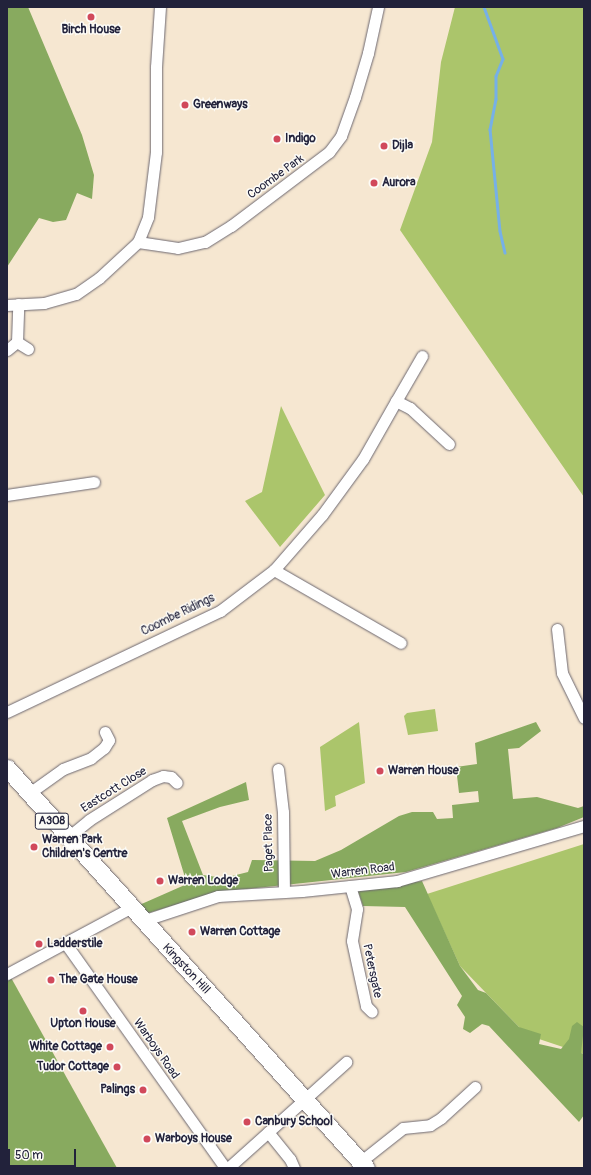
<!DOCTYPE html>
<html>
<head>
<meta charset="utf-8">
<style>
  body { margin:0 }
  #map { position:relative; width:591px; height:1175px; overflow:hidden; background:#f6e7d1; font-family:Pangolin,sans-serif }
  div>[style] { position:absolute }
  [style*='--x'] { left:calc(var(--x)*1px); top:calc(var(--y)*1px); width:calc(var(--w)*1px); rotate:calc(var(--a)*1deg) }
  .green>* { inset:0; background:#abc56b }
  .forest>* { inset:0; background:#88aa5f }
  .stream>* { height:2.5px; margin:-1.25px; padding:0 1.25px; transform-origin:1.25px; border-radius:1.25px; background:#76b0e7 }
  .roads { filter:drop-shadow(0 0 1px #6c6770) drop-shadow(0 0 1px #6c6770) }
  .street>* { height:11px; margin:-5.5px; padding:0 5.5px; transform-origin:5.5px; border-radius:5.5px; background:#fff }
  .primary>* { height:17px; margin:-8.5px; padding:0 8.5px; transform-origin:8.5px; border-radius:8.5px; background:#fff }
  .dots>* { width:11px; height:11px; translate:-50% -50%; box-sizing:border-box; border:2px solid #fdfcf7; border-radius:50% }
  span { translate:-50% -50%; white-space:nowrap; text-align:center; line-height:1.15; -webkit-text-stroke:3px #fdfcf7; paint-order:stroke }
  .shield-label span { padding:1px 3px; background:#fdfcf7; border:1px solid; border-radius:3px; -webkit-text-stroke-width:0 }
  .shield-label { font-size:11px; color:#22223b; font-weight:700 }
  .poi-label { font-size:12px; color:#22223b; font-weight:700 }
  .left { translate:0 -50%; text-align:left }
  .right { translate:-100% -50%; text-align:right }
  .street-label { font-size:12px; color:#22223b }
  .frame { position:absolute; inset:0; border:8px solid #22223b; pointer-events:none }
  .scale { position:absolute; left:8px; top:1149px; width:68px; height:18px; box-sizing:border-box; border:2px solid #22223b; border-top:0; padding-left:5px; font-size:12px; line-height:14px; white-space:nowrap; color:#22223b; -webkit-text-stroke:3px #fdfcf7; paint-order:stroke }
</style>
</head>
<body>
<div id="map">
  <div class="green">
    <i style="clip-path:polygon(455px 7px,584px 7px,584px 497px,400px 230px,432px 142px,441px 62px)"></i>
    <i style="clip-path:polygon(281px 406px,325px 495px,280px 547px,245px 501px,262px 492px)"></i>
    <i style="clip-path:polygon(435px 709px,438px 731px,408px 735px,404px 716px,407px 713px)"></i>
    <i style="clip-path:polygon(359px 722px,365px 783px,335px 796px,336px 806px,325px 811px,320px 747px)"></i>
    <i style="clip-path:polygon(584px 844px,584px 1054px,527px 1035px,519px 1027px,460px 966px,427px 894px)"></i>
  </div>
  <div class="forest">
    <i style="clip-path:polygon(7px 7px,28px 7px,82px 135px,94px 175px,92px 199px,77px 193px,66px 220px,53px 222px,39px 218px,7px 267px)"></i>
    <i style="clip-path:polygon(536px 722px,541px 731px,519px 748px,508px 749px,513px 799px,537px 797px,578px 808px,584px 806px,584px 817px,557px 828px,406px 872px,218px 892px,145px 914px,137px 906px,187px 884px,167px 818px,246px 782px,249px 800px,220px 807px,182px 821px,203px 875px,224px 878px,248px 872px,252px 860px,315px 861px,341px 850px,399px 816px,412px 812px,433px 812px,437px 819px,453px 818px,452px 805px,479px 802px,478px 791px,459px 793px,456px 767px,477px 764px,475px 743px)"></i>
    <i style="clip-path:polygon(422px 881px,460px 966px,478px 990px,486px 993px,519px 1027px,541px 1034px,539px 1044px,561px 1049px,569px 1039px,572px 1026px,577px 1022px,584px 1027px,581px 1053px,584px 1054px,584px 1115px,579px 1122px,489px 1026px,482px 1024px,470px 1033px,463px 1029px,465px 1017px,457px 1005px,462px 996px,405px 907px,363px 906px,358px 891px)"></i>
    <i style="clip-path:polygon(7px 971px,9px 974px,117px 1168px,7px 1168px)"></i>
  </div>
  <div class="stream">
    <i style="--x:484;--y:7;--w:55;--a:69.9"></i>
    <i style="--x:503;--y:59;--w:18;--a:112"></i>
    <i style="--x:496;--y:76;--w:23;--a:90"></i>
    <i style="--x:496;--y:99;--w:31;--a:101"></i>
    <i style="--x:490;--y:129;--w:102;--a:84.4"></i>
    <i style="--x:500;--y:231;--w:22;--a:77"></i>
  </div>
  <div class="roads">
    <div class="street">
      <i style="--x:138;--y:242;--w:40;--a:8.5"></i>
      <i style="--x:178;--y:248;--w:28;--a:-13"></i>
      <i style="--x:205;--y:242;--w:31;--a:-32"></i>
      <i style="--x:231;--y:226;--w:123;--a:-37.1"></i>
      <i style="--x:329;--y:152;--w:20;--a:-53"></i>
      <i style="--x:341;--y:136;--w:41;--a:-70.3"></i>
      <i style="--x:355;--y:97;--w:46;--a:-73.5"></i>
      <i style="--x:368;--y:53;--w:47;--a:-77.7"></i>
      <i style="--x:7;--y:305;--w:37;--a:-3"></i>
      <i style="--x:44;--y:303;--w:33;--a:-16"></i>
      <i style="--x:76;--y:294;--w:28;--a:-35"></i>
      <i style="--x:99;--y:278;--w:53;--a:-42.7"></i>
      <i style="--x:138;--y:242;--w:27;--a:-68"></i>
      <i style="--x:148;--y:217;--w:65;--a:-83"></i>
      <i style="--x:156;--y:152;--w:85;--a:-90"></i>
      <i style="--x:156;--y:67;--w:60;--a:-86.2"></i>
      <i style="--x:17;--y:342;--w:13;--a:32"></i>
      <i style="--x:7;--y:350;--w:13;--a:-39"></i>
      <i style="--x:17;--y:342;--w:38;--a:-88"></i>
      <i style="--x:396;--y:401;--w:52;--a:-60"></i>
      <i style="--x:7;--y:495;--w:88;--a:-8.5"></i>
      <i style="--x:274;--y:570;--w:146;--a:29.9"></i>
      <i style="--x:557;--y:629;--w:44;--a:83.5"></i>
      <i style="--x:562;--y:673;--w:50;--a:63.9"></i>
      <i style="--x:7;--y:712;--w:236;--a:-25.4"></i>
      <i style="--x:220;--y:611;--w:68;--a:-37.2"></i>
      <i style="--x:274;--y:570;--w:73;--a:-48.9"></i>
      <i style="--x:322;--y:515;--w:69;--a:-53.8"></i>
      <i style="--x:363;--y:459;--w:67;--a:-60.4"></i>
      <i style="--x:396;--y:401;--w:16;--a:27"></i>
      <i style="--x:410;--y:408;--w:53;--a:42.7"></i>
      <i style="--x:278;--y:769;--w:43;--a:83.4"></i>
      <i style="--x:283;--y:812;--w:80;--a:89.3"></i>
      <i style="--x:28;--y:794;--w:43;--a:-35.5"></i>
      <i style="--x:63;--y:769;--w:30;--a:-21"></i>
      <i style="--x:91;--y:758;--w:16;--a:-38"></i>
      <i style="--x:104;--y:748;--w:9;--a:-58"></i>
      <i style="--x:109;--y:740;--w:9;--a:-117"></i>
      <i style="--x:67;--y:838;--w:28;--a:-39"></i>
      <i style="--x:89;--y:820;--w:75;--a:-32.4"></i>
      <i style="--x:152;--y:780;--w:12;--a:-20"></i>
      <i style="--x:163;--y:776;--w:8;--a:7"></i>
      <i style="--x:171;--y:777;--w:8;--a:45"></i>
      <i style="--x:350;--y:886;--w:24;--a:73"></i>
      <i style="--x:357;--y:909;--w:32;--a:99"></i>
      <i style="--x:352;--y:941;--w:66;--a:77.8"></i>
      <i style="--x:366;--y:1006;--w:8;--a:45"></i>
      <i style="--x:142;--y:921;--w:80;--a:-18.2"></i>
      <i style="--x:218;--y:896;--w:84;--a:-3.4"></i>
      <i style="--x:302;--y:891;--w:96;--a:-6"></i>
      <i style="--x:397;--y:881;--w:195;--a:-16.4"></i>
      <i style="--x:66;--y:944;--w:275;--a:54.6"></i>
      <i style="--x:7;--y:974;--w:140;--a:-28.2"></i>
      <i style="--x:268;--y:1132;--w:35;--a:51"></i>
      <i style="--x:290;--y:1159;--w:10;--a:66"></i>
      <i style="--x:360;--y:1162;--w:55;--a:-38.3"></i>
      <i style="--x:403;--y:1128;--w:27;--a:-6"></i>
      <i style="--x:430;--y:1125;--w:13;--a:-32"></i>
      <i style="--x:441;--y:1118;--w:46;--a:-42.4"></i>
      <i style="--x:228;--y:1168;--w:159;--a:-41.9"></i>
    </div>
    <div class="primary">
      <i style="--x:7;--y:768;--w:537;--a:48.09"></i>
    </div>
  </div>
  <div class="dots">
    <i style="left:91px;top:17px;background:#d1495b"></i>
    <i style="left:185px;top:105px;background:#d1495b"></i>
    <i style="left:277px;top:139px;background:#d1495b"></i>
    <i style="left:384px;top:146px;background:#d1495b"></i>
    <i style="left:374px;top:183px;background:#d1495b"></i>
    <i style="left:380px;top:771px;background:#d1495b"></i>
    <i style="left:34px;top:847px;background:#d1495b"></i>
    <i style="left:160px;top:881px;background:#d1495b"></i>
    <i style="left:192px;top:932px;background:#d1495b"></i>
    <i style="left:39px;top:944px;background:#d1495b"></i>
    <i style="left:51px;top:980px;background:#d1495b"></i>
    <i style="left:83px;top:1011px;background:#d1495b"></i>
    <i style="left:110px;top:1047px;background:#d1495b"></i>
    <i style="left:117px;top:1067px;background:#d1495b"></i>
    <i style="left:143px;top:1090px;background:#d1495b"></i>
    <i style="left:247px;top:1122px;background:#d1495b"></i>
    <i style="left:147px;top:1139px;background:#d1495b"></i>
  </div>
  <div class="shield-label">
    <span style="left:52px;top:821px">A308</span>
  </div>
  <div class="poi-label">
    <span style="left:91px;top:30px">Birch House</span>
    <span class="left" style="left:193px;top:105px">Greenways</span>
    <span class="left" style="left:285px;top:139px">Indigo</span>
    <span class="left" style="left:392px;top:146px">Dijla</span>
    <span class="left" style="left:382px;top:183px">Aurora</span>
    <span class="left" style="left:388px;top:771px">Warren House</span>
    <span class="left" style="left:42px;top:847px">Warren Park<br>Children's Centre</span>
    <span class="left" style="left:168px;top:881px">Warren Lodge</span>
    <span class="left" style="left:200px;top:932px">Warren Cottage</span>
    <span class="left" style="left:47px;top:944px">Ladderstile</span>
    <span class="left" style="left:59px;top:980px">The Gate House</span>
    <span style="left:83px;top:1024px">Upton House</span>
    <span class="right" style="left:102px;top:1047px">White Cottage</span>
    <span class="right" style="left:109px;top:1067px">Tudor Cottage</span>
    <span class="right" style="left:135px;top:1090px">Palings</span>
    <span class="left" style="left:255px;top:1122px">Canbury School</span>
    <span class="left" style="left:155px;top:1139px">Warboys House</span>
  </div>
  <div class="street-label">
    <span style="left:276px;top:177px;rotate:-36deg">Coombe Park</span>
    <span style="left:178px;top:615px;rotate:-26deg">Coombe Ridings</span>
    <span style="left:114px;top:790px;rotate:-32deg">Eastcott Close</span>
    <span style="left:269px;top:843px;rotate:-91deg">Paget Place</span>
    <span style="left:363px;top:871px;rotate:-7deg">Warren Road</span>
    <span style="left:186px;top:969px;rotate:47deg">Kingston Hill</span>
    <span style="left:372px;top:971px;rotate:78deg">Petersgate</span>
    <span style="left:156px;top:1049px;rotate:55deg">Warboys Road</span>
  </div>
  <div class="frame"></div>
  <div class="scale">50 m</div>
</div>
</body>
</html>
